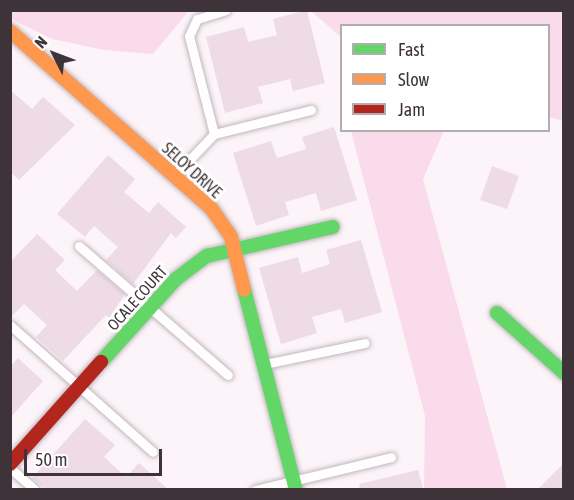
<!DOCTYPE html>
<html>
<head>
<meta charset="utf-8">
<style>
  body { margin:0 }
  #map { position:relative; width:574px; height:500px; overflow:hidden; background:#fcf4f8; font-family:"Asap Condensed",sans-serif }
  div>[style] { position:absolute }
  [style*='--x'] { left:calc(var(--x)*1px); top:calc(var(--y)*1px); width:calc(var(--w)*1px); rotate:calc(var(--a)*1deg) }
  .green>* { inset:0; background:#fadbec }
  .building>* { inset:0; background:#eedbe6 }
  .roads { filter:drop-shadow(0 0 2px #c0b8bd) drop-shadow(0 0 2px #c0b8bd) }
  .lane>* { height:9px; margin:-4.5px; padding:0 4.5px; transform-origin:4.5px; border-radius:4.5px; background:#fffdfe }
  .fast>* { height:14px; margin:-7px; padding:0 7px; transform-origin:7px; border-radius:7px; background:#63d668 }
  .slow>* { height:14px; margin:-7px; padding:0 7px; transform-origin:7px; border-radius:7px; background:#ff974d }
  .jam>* { height:14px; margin:-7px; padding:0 7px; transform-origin:7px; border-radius:7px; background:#b3261e }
  span { translate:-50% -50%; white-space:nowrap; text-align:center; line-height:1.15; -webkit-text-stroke:6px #fff; paint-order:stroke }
  .street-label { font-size:16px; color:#3d3339 }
  .frame { position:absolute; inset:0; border:12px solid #3d3339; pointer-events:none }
  .legend { position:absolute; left:340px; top:24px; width:210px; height:108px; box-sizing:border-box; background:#fff; border:2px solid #b1adb0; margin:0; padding:8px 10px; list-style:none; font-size:18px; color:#3d3339 }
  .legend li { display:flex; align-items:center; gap:12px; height:30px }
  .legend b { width:30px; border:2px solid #b1adb0 }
  .north { position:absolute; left:24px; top:24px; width:60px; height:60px; -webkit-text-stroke:4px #fff; paint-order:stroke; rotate:312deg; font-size:16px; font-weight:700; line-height:24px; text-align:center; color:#3d3339 }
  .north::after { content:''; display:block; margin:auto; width:21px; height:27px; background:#3d3339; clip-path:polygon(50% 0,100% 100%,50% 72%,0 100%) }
  .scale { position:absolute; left:24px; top:449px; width:138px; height:27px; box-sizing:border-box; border:3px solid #3d3339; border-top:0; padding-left:8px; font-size:18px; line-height:21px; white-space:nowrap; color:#3d3339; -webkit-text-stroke:4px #fff; paint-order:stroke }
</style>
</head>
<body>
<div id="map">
  <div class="green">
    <i style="clip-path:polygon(10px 11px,189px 11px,153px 54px,104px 50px,52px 39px,11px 19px)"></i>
    <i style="clip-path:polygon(311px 11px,563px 11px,563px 121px,549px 117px,548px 26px,342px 26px,341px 37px)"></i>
    <i style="clip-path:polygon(351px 131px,444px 131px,423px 179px,507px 489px,424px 489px,425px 416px)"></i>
  </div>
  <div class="building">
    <i style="clip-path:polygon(307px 10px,325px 83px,293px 91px,290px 79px,258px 87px,263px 103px,225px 113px,206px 37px,244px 27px,248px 42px,277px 35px,273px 19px)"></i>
    <i style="clip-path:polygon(10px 90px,32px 109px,43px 97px,75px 125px,19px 180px,10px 172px)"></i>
    <i style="clip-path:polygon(334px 127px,357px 200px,321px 211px,316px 193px,285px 202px,289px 215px,256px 226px,233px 153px,271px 141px,277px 158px,306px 149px,302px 137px)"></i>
    <i style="clip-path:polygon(108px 155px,135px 179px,124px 192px,149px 213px,158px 202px,186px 227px,176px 238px,171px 233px,133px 284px,106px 260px,118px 247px,94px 226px,85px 237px,57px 214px)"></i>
    <i style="clip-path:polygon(492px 166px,519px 176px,507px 209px,480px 200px)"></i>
    <i style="clip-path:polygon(37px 234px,65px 260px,55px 270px,77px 291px,97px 270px,125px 294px,109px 318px,106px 315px,63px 361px,36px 337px,47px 325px,24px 304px,10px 318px,10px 262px)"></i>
    <i style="clip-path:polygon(361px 240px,382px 312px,345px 323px,341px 309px,312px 317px,317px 333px,281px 344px,259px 268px,298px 257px,302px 273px,330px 264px,326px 250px)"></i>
    <i style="clip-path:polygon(18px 358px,43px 381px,10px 418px,10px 367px)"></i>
    <i style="clip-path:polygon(85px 419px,115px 445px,104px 457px,126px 477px,139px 463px,168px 489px,46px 489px,32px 478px)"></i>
    <i style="clip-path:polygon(564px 463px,564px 489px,538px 489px)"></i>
    <i style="clip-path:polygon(418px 470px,423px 489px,360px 489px,359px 484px)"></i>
  </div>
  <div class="roads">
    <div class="lane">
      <i style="--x:214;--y:134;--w:101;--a:-104.3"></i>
      <i style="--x:189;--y:36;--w:19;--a:-65"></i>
      <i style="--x:197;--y:19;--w:30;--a:-17"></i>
      <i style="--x:176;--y:174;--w:55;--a:-46.5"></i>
      <i style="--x:214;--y:134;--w:100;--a:-13.9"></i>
      <i style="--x:79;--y:246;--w:197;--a:40.9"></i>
      <i style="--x:10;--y:325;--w:191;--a:41.6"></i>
      <i style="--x:265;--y:364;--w:102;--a:-11.9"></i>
      <i style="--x:10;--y:468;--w:33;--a:41"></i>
      <i style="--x:255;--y:490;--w:140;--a:-13.6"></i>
    </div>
    <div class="fast">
      <i style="--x:244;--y:289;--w:208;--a:75.5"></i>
      <i style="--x:497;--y:313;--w:90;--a:41.8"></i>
      <i style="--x:101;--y:362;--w:112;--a:-47.9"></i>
      <i style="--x:176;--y:279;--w:39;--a:-37"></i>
      <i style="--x:207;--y:256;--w:129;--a:-13"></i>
    </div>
    <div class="slow">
      <i style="--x:10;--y:31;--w:268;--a:41.4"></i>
      <i style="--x:211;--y:208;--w:35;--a:55"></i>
      <i style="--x:231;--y:237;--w:54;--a:76"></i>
    </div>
    <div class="jam">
      <i style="--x:10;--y:464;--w:137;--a:-48.3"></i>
    </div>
  </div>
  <div class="street-label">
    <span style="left:192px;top:170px;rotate:42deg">SELOY DRIVE</span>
    <span style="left:137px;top:298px;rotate:-48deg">OCALE COURT</span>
  </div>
  <div class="frame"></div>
  <ul class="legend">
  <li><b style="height:8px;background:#63d668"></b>Fast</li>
  <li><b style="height:8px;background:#ff974d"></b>Slow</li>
  <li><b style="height:8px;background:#b3261e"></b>Jam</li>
  </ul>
  <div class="north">N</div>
  <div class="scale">50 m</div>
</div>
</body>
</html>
